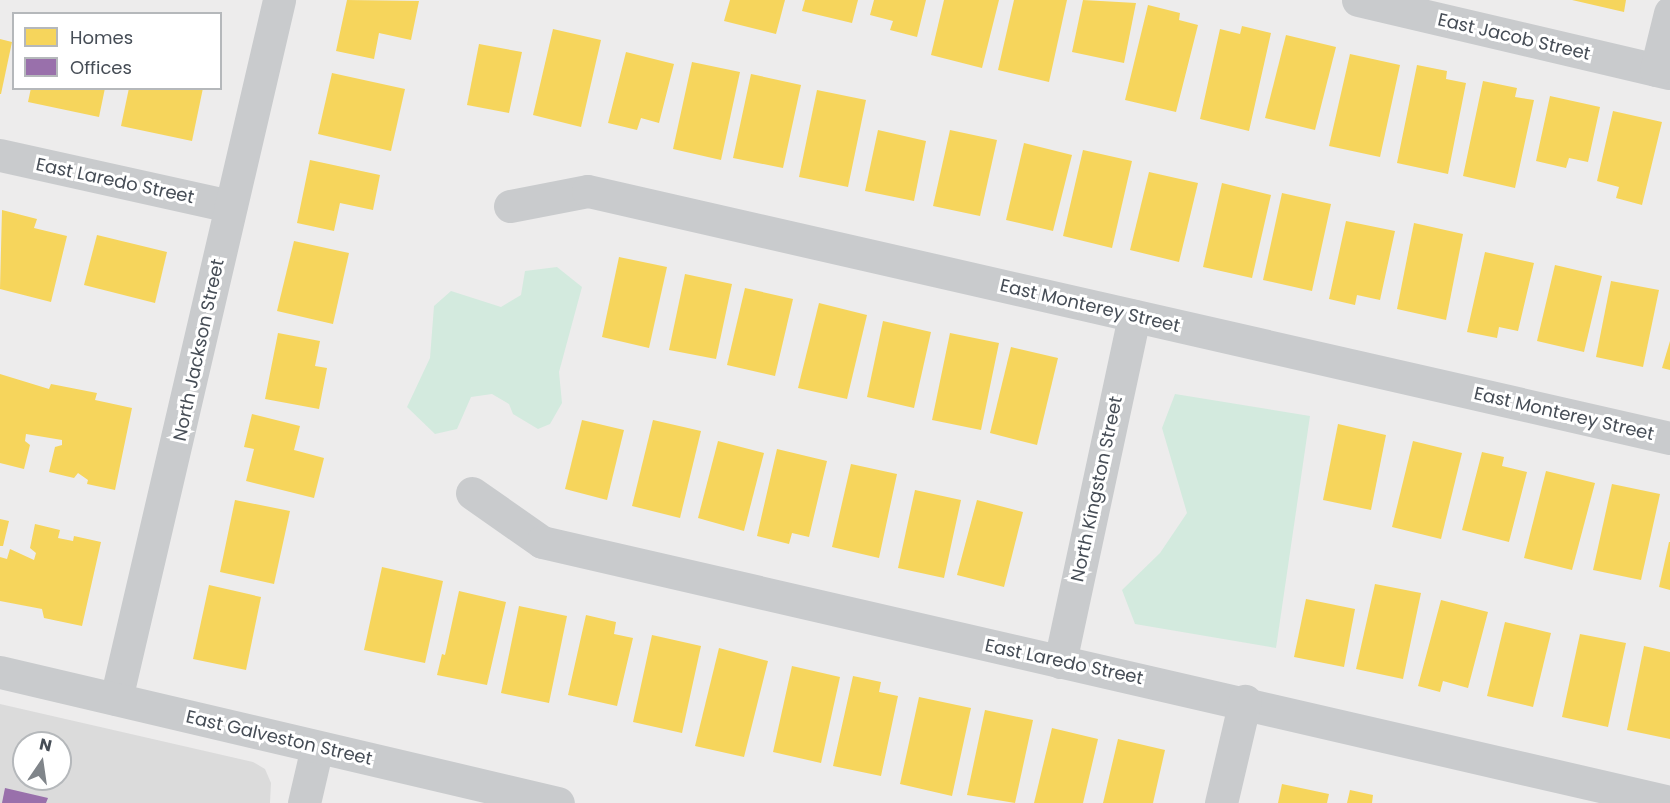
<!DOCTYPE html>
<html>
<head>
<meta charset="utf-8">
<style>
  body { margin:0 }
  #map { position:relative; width:1670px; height:803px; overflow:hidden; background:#edecec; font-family:Poppins,sans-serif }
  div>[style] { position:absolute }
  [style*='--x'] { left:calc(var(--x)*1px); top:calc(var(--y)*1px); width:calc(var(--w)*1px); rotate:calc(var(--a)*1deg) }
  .education>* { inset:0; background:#dbdbdb }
  .green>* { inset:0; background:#d3eade }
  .homes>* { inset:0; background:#f6d55c }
  .offices>* { inset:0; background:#9970ab }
  .minor>* { height:33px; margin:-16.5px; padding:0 16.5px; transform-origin:16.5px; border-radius:16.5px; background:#c9cbcd }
  .tertiary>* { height:33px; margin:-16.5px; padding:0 16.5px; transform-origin:16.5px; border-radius:16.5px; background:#c9cbcd }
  span { translate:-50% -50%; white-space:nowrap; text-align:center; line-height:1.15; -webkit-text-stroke:6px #fff; paint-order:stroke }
  .street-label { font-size:18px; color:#464d56 }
  .legend { position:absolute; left:12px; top:12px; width:210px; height:78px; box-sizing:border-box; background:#fff; border:2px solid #b5b8bb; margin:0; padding:8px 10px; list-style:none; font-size:18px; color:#464d56 }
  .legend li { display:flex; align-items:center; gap:12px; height:30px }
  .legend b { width:30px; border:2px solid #b5b8bb }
  .north { position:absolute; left:12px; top:731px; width:60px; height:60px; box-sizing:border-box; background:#fff; border:2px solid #b5b8bb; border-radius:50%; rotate:13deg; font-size:16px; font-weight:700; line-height:24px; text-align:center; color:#464d56 }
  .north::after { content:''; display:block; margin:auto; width:21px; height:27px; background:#80858a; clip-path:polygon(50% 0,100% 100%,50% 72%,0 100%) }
</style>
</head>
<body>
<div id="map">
  <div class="education">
    <i style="clip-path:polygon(evenodd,0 704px,253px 762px,265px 769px,271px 783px,270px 803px,0 803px,0 704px,24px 743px,60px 743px,60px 779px,24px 779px,24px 743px)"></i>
  </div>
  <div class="green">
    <i style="clip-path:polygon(557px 267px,582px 287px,559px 372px,562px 403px,550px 424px,538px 429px,513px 414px,509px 404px,492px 394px,471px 397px,457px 429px,435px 434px,407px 407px,430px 358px,434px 306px,451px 291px,501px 307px,521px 295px,525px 271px)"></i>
    <i style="clip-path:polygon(1175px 394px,1310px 416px,1276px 648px,1135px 624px,1122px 590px,1160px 553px,1187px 513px,1162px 428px)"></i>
  </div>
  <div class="homes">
    <i style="clip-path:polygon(347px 0,419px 1px,411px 40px,379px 33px,374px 59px,336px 51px)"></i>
    <i style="clip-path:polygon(730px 0,785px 0,776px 34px,724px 21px)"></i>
    <i style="clip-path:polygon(805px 0,858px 0,852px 23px,802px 11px)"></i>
    <i style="clip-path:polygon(874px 0,926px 0,917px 37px,890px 30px,893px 21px,870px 15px)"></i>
    <i style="clip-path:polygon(944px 0,999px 0,982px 68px,931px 55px)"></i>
    <i style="clip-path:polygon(1014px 0,1067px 0,1049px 82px,998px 70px)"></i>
    <i style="clip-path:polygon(1083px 0,1136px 3px,1124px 63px,1072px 52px)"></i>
    <i style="clip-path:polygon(1572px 0,1626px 0,1624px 12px)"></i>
    <i style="clip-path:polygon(1148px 5px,1180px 13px,1179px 20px,1198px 25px,1176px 112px,1125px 100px)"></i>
    <i style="clip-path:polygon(1242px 26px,1271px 33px,1249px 131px,1200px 119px,1220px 29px,1240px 34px)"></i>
    <i style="clip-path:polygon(553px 29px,601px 40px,581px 127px,533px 115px)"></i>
    <i style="clip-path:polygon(1286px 35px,1336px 47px,1315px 130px,1265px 118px)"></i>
    <i style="clip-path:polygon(0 39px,12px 42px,1px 94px,0 94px)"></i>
    <i style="clip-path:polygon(479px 44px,522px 52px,509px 113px,467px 105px)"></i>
    <i style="clip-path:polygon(626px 52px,674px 64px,659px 123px,641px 118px,637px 130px,608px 123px)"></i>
    <i style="clip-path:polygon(1350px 54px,1400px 65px,1380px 157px,1329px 146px)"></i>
    <i style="clip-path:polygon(692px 62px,740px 72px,721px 160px,673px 149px)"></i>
    <i style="clip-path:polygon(1417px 65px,1447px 71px,1446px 79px,1466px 83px,1448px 174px,1397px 163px)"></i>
    <i style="clip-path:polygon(332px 73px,405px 89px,391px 151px,318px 134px)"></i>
    <i style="clip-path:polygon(751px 74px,801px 85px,783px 168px,733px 158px)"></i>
    <i style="clip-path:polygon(1483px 81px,1517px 88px,1515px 97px,1534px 100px,1515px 188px,1463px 176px)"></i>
    <i style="clip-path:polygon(31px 88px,105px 88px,99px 117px,28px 102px)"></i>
    <i style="clip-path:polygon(129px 88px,203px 88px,192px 141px,121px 126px)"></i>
    <i style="clip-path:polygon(817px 90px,866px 100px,848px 187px,799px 177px)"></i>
    <i style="clip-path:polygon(1550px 96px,1600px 107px,1588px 162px,1569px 158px,1566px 168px,1536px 161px)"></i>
    <i style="clip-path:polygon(1613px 111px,1662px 122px,1642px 205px,1616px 198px,1619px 187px,1597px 181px)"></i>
    <i style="clip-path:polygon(878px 130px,926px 141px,914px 201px,865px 191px)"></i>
    <i style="clip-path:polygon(950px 130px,997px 140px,980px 216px,933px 206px)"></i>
    <i style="clip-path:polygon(1024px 143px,1072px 155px,1053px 231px,1006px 220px)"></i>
    <i style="clip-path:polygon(1083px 150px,1132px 161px,1112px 248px,1063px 236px)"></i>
    <i style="clip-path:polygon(310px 160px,380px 175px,373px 210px,340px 203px,334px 231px,297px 223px)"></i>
    <i style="clip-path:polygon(1149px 172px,1198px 183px,1179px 262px,1130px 250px)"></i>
    <i style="clip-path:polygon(1222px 183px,1271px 195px,1252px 278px,1203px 267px)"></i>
    <i style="clip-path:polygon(1282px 193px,1331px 204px,1312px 291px,1263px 280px)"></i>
    <i style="clip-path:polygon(2px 210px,37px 219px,34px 228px,67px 236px,51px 302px,0 289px)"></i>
    <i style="clip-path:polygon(1346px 221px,1395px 231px,1380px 300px,1357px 295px,1355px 305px,1329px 299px)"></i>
    <i style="clip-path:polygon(1414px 223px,1463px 234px,1446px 320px,1397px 309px)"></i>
    <i style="clip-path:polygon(97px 235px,167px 252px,155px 303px,84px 285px)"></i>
    <i style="clip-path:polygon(294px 241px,349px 253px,333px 324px,277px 311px)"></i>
    <i style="clip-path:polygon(1485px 252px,1534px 263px,1518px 331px,1499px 327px,1497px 338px,1467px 332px)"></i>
    <i style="clip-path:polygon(619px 257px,667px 267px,649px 348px,602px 337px)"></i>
    <i style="clip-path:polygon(1555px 265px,1602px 276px,1584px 352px,1537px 341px)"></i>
    <i style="clip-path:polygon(685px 274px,732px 284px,716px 359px,669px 350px)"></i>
    <i style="clip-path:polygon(1611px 281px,1659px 290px,1643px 367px,1596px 357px)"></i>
    <i style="clip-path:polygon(745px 288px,793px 299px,775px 376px,727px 365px)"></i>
    <i style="clip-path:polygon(819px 303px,867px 315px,847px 399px,798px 388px)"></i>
    <i style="clip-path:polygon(883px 321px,931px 332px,914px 408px,867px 397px)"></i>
    <i style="clip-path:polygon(278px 333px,320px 341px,315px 366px,327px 368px,319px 409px,265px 399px)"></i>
    <i style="clip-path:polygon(950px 333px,999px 343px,981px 430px,932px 420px)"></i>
    <i style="clip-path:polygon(1670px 341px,1670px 370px,1662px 368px)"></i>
    <i style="clip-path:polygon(1011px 347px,1058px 358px,1037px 445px,990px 433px)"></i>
    <i style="clip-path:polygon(0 374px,49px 389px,51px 384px,97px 393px,95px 400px,132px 408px,115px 490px,87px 484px,88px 480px,78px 473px,74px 478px,49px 472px,55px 447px,62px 445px,62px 440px,26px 434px,25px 441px,30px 445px,24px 469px,0 463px)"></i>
    <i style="clip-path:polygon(252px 414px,300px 426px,294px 450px,324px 458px,314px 498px,246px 481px,254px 449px,244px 447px)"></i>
    <i style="clip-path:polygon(582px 420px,624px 430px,607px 500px,565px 489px)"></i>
    <i style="clip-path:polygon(653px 420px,701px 431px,680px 518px,632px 506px)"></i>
    <i style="clip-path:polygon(1338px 424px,1386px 435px,1371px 510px,1323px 500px)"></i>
    <i style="clip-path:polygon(718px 441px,764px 453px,744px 531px,698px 518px)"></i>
    <i style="clip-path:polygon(1413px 441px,1462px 453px,1441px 539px,1392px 527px)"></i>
    <i style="clip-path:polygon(777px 449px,827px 461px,809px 537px,792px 533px,789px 544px,757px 536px)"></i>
    <i style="clip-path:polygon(1482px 452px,1504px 457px,1502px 466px,1527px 472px,1509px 542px,1462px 530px)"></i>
    <i style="clip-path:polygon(851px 464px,897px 474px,879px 558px,832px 547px)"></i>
    <i style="clip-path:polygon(1546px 471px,1595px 483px,1572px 570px,1524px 558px)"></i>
    <i style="clip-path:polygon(1612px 484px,1660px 494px,1641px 580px,1593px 570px)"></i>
    <i style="clip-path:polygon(915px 490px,961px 500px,944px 578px,898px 568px)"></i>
    <i style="clip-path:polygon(235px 500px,290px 511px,274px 584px,220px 572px)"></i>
    <i style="clip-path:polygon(977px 500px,1023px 512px,1004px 587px,957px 575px)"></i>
    <i style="clip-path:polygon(0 519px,9px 521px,3px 546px,0 546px)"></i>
    <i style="clip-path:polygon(35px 524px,60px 530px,58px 538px,73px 541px,74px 536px,101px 542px,82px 626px,44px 618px,42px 609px,0 601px,0 557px,7px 559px,10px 549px,34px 560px,36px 553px,30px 548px)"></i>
    <i style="clip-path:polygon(1669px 542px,1670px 542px,1670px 590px,1659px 587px)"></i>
    <i style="clip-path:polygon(382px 567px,443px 581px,425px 663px,364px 650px)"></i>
    <i style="clip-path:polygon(1375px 584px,1421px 593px,1403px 679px,1356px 669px)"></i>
    <i style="clip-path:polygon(209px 585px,261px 597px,246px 670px,193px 659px)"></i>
    <i style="clip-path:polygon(459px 591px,506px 602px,487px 685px,437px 675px,442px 654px,445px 655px)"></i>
    <i style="clip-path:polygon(1306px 599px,1355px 609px,1344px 667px,1294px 657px)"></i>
    <i style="clip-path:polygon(1441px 600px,1488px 612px,1468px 688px,1443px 681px,1440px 692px,1418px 686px)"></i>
    <i style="clip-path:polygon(519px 606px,567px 616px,549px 703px,501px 693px)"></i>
    <i style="clip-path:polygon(586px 615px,616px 622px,614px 634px,633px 638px,617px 706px,568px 695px)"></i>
    <i style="clip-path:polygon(1505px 622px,1551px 633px,1533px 707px,1487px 696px)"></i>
    <i style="clip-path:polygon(1580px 634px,1626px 643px,1608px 727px,1562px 717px)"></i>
    <i style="clip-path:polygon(652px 635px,701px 646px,682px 733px,633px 722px)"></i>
    <i style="clip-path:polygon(1644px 646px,1670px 652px,1670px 739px,1627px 730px)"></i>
    <i style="clip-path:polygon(719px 648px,768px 661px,744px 757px,695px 746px)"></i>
    <i style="clip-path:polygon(792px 666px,840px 677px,821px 763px,773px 752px)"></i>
    <i style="clip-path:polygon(853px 676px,881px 682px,879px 692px,898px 696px,881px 776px,833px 766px)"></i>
    <i style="clip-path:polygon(919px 697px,971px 708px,952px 796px,900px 784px)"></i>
    <i style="clip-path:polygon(985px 710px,1033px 720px,1015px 803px,967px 795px)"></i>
    <i style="clip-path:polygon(1052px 728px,1098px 739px,1083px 803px,1034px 803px)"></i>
    <i style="clip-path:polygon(1118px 739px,1165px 750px,1153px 803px,1103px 803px)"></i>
    <i style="clip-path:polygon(1282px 784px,1329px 794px,1327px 803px,1278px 803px)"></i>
    <i style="clip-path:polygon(1350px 790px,1373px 795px,1372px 803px,1347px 803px)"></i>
  </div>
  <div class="offices">
    <i style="clip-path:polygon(5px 788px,48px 798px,46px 803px,2px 803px)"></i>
  </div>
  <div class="minor">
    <i style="--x:1358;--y:0;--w:320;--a:13.2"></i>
    <i style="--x:1656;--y:70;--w:59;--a:-76.2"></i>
    <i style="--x:0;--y:155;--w:236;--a:12.5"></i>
    <i style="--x:510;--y:206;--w:79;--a:-10.9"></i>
    <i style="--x:588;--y:191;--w:1110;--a:12.86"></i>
    <i style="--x:472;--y:493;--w:85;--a:35"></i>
    <i style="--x:542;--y:542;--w:1158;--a:12.98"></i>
    <i style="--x:1060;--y:662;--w:354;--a:-77.9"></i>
    <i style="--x:116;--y:699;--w:718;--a:-76.87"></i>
    <i style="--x:304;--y:803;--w:57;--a:-76.9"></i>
    <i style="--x:1221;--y:803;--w:105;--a:-76.8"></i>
  </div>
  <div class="tertiary">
    <i style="--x:0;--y:672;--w:573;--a:13.21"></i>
  </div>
  <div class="street-label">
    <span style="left:1514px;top:37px;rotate:13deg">East Jacob Street</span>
    <span style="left:115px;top:181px;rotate:12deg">East Laredo Street</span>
    <span style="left:1090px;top:306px;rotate:13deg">East Monterey Street</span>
    <span style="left:199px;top:350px;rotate:-78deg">North Jackson Street</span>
    <span style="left:1564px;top:414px;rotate:13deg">East Monterey Street</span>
    <span style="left:1097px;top:489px;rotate:-78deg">North Kingston Street</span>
    <span style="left:1064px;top:662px;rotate:12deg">East Laredo Street</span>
    <span style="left:279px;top:738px;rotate:13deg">East Galveston Street</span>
  </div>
  <ul class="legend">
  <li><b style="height:16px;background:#f6d55c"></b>Homes</li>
  <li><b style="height:16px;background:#9970ab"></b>Offices</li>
  </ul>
  <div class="north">N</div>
</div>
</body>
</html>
